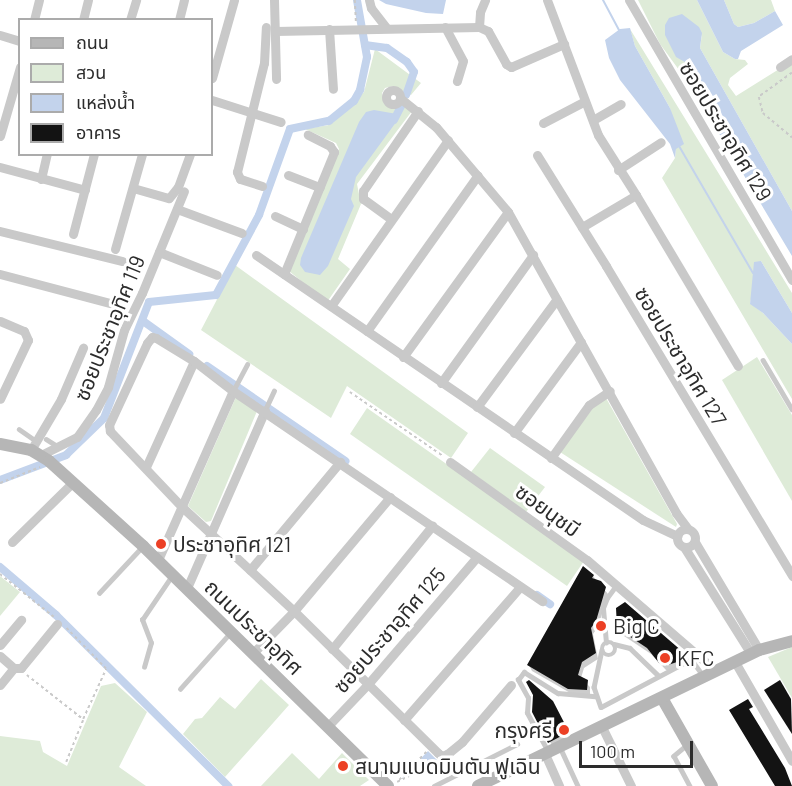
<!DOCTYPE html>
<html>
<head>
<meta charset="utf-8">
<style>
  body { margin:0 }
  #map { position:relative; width:792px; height:786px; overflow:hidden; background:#fff; font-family:Barlow,"Noto Sans Thai",sans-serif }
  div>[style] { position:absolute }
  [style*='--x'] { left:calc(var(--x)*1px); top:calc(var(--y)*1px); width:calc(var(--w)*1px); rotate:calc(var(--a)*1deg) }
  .green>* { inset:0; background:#deebd8 }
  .water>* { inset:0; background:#c3d3ec }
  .shadow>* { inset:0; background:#0003 }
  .stream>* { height:2px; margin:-1px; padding:0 1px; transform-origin:1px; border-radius:1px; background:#c3d3ec }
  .canal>* { height:8px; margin:-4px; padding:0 4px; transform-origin:4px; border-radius:4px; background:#c3d3ec }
  .building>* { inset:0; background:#131313 }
  .path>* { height:1.5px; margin-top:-0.75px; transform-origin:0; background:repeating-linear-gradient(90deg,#c9c9c9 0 3px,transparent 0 6px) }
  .lane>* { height:4.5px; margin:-2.25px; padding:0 2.25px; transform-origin:2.25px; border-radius:2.25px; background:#c9c9c9 }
  .lane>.ring { margin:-2.25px; padding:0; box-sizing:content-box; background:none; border:4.5px solid #c9c9c9; border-radius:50% }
  .street>* { height:9px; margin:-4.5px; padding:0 4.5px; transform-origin:4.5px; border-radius:4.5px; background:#c9c9c9 }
  .street>.ring { margin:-4.5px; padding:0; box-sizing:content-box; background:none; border:9px solid #c9c9c9; border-radius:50% }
  .secondary>* { height:12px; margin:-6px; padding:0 6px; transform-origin:6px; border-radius:6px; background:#b6b6b6 }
  .dots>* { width:16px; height:16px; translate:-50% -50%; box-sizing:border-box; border:3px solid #fff; border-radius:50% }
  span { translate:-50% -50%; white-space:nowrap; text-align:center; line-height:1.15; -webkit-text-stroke:6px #fff; paint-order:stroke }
  .street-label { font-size:21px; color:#2c2c2c }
  .poi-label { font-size:21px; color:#2c2c2c }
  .left { translate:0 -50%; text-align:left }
  .right { translate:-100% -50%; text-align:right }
  .legend { position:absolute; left:18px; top:18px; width:195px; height:138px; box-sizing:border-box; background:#fff; border:2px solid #ababab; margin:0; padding:8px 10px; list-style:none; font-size:18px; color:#2c2c2c }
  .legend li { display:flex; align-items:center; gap:12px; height:30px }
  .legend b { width:30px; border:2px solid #ababab }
  .scale { position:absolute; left:579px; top:741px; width:114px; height:27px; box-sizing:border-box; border:3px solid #2c2c2c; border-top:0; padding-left:8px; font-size:18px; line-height:21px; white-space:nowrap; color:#2c2c2c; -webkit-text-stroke:4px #fff; paint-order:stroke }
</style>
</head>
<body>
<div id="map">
  <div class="green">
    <i style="clip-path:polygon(638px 0,697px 0,723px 52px,735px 59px,745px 60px,748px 64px,730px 78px,728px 85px,736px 96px,792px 61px,792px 211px,700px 48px,702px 34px,690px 65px,693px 75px,690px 85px,660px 44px)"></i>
    <i style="clip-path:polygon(724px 0,771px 0,775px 11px,754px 23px,738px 27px,734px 24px)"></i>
    <i style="clip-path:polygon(630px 29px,792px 293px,792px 313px,761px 261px,750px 303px,763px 313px,792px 344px,792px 399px,662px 178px,675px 158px,676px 149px,670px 108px,635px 46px)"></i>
    <i style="clip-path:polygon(375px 49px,421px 83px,411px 95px,393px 86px,385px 88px,382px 93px,384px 104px,399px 106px,402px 102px,412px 111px,357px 184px,361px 204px,338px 259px,350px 269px,327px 302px,289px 271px,290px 265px,339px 149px,336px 143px,305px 129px,329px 125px,348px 109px,364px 92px)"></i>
    <i style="clip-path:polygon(235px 265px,468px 433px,451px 458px,347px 386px,331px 418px,201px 330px)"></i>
    <i style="clip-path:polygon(757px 357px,792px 415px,792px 501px,722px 380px)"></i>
    <i style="clip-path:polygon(236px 397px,257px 411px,211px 521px,206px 522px,188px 506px)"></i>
    <i style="clip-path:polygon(606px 398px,677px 524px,676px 527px,560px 452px,598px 401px)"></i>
    <i style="clip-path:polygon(367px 408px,584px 561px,567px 586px,350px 434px)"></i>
    <i style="clip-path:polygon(490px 448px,545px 487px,526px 512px,471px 472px)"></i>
    <i style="clip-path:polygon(0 576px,20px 592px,0 616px)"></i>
    <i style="clip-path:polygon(792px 647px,792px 698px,768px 657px)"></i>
    <i style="clip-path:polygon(261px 679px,289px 705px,225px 777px,183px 734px,195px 719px,202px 718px,220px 697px,235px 709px)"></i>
    <i style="clip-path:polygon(115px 683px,147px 712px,119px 767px,146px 786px,0 786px,0 736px,40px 741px,43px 752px,67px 766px,101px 686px)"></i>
    <i style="clip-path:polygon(292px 753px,319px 779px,342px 753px,369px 780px,360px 786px,261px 786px)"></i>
  </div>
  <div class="water">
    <i style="clip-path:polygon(379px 0,446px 0,443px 14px,426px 13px,386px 4px)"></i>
    <i style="clip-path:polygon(697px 0,724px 0,734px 24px,738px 27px,754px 23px,775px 11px,783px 25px,741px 51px,738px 59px,735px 59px,723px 52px)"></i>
    <i style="clip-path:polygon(682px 14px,699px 27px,702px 33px,700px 48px,792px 211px,792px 256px,690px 85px,693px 75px,690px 65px,676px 57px,665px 35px,665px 25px,669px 18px)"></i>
    <i style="clip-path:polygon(630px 28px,635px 46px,670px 108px,684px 144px,676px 149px,675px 158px,670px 144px,620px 80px,609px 58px,605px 40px,620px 29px)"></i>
    <i style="clip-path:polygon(403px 107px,394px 125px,356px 177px,351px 199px,354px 206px,328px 266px,320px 275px,305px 272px,300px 265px,301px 258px,359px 122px,366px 112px,374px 110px,397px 114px)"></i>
    <i style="clip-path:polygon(761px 261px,792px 313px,792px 344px,763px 313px,750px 304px,754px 262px)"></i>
    <i style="clip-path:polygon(428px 751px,438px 761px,402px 778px)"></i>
  </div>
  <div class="shadow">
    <i style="clip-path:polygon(593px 576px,608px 594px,598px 627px,593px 634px,598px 659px,584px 668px,581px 678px,590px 687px,590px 695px,572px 694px,532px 671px,529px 665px)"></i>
    <i style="clip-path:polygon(620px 606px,682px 652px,684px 661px,674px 670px,666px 670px,651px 654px,624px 636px,616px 618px)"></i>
    <i style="clip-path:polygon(552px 702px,571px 738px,553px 747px,533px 712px)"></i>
  </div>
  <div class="stream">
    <i style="--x:603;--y:0;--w:36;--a:62"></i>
    <i style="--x:679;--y:146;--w:147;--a:59.8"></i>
  </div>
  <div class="canal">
    <i style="--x:365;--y:45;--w:22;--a:8"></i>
    <i style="--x:387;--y:48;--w:24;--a:35"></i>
    <i style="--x:407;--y:62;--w:12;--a:55"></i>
    <i style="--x:414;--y:72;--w:24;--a:109"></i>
    <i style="--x:394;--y:120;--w:16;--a:-63"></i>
    <i style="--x:143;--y:321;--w:57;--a:35.7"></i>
    <i style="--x:207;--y:366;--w:168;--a:34.5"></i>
    <i style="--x:0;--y:480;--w:71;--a:-20.7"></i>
    <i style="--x:66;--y:455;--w:53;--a:-44.2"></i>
    <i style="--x:104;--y:418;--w:124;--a:-68.8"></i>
    <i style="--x:149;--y:302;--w:67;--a:-6"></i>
    <i style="--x:216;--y:295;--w:91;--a:-61.7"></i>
    <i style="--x:259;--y:215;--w:91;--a:-70.2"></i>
    <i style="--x:290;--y:129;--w:40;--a:-12"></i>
    <i style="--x:329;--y:121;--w:32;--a:-39"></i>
    <i style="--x:354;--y:101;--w:13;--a:-61"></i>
    <i style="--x:360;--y:90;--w:34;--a:-78"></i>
    <i style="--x:367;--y:57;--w:58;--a:-100"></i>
    <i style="--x:0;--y:567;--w:74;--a:40.6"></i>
    <i style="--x:56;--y:615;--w:243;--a:44.8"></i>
    <i style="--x:537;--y:595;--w:16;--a:35"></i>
  </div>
  <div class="building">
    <i style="clip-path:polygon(583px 566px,594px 575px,592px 578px,601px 581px,606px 587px,596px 621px,591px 628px,596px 653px,582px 662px,578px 675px,588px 680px,587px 690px,568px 689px,527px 665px)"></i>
    <i style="clip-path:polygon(625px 602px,683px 652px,677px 662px,665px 666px,659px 663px,647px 648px,617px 628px,616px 608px)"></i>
    <i style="clip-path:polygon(529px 680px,553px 701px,569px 732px,548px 743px,532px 712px,533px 695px,526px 682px)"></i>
    <i style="clip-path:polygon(780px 680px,791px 699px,792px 734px,764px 690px)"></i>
    <i style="clip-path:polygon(748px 699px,753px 707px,749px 709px,785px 768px,792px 786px,775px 786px,729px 710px)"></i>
  </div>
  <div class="path">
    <i style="--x:355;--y:0;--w:22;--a:87"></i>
    <i style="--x:792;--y:73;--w:41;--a:144"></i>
    <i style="--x:759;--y:97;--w:16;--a:76"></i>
    <i style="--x:763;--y:113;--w:38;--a:40"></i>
    <i style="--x:350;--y:392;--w:113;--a:34.5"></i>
    <i style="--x:0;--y:483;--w:43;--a:-21.8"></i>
    <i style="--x:0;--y:574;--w:69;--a:38.5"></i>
    <i style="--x:27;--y:675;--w:71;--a:38.2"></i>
    <i style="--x:83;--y:719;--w:55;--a:-65.3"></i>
    <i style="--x:106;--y:669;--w:60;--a:-134.3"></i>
    <i style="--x:66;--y:762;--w:45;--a:-68"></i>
    <i style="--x:399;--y:780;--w:39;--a:-46"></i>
    <i style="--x:397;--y:782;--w:43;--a:-26"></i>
  </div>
  <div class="lane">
    <i style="--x:763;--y:360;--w:57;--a:59.4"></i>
    <i style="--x:233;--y:391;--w:30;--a:-62"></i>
    <i style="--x:265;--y:410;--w:21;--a:-65"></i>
    <i style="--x:19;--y:429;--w:21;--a:35"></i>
    <i style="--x:46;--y:439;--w:13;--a:32"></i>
    <i style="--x:99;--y:593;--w:63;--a:-46.9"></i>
    <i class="ring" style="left:602px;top:642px;width:9.5px;height:9.5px"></i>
    <i style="--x:606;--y:643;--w:35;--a:-95"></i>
    <i style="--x:603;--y:608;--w:11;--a:-68"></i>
    <i style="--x:607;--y:598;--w:17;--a:-54"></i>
    <i style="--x:614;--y:644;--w:16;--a:14"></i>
    <i style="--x:630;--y:648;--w:39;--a:44"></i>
    <i style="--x:602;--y:650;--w:38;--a:102"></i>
    <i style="--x:594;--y:687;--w:21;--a:71"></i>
    <i style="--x:601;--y:707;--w:98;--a:-27.9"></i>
    <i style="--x:688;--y:661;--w:6;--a:18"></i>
    <i style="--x:694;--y:663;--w:17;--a:54"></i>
    <i style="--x:144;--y:667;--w:25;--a:-74"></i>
    <i style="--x:151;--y:643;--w:25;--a:-111"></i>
    <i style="--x:142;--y:620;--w:52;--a:-56"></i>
    <i style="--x:180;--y:689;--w:75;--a:-48.2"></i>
    <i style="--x:686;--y:746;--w:16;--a:140"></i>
    <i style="--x:674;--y:756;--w:34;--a:62"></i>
    <i style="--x:560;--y:747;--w:43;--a:65.2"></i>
    <i style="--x:547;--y:750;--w:42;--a:-118.4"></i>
    <i style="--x:527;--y:713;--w:15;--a:-86"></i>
    <i style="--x:528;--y:698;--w:21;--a:-119"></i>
    <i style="--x:518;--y:680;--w:10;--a:-53"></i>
    <i style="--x:524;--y:672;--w:40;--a:32"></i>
    <i style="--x:558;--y:693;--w:37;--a:5"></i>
    <i style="--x:434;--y:786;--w:93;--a:-26.8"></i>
  </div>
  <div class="street">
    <i style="--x:274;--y:0;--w:79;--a:88.5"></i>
    <i style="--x:369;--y:0;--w:8;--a:76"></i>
    <i style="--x:371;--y:8;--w:24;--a:52"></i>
    <i style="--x:547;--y:0;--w:144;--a:69.3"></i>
    <i style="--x:598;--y:135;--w:71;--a:57.7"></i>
    <i style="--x:636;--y:195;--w:63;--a:149.3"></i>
    <i style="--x:629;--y:0;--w:324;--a:59.8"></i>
    <i style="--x:34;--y:20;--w:21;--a:-76"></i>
    <i style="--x:83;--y:20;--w:21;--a:-76"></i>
    <i style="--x:130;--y:20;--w:21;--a:-73"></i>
    <i style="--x:179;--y:20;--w:21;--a:-76"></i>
    <i style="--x:445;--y:27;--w:38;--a:62"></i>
    <i style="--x:463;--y:61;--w:21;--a:107"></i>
    <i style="--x:479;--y:27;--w:15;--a:-86"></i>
    <i style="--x:480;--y:12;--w:13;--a:-67"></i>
    <i style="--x:329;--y:29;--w:60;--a:86.2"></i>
    <i style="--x:275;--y:31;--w:204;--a:-1.1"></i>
    <i style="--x:479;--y:27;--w:10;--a:24"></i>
    <i style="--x:488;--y:31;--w:38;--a:61"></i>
    <i style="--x:506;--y:64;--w:6;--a:31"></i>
    <i style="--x:511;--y:67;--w:58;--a:-23.5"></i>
    <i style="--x:0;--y:35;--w:21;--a:17"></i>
    <i style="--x:780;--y:67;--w:14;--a:-34"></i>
    <i style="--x:212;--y:78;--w:81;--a:-74.2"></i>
    <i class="ring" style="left:386px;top:90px;width:5px;height:5px"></i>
    <i style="--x:400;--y:98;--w:46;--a:38.9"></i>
    <i style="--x:436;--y:127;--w:111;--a:49.7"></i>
    <i style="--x:508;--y:212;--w:345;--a:60.8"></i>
    <i style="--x:676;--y:513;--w:20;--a:53"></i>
    <i style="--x:212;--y:100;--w:72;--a:17.7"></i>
    <i style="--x:593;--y:120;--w:32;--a:-30"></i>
    <i style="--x:543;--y:123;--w:47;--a:-27.6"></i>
    <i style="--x:0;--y:136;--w:72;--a:-73.8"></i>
    <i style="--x:537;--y:155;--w:131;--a:58.1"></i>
    <i style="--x:606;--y:266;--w:362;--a:59"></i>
    <i style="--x:0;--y:167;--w:88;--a:15.1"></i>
    <i style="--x:618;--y:170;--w:51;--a:-33.1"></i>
    <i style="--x:288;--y:175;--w:34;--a:21"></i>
    <i style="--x:41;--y:179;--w:26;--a:-77"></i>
    <i style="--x:262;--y:186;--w:23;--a:-162"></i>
    <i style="--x:240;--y:179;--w:8;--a:-113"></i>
    <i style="--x:237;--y:172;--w:112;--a:-76.1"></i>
    <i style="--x:264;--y:63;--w:36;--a:-87"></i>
    <i style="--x:133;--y:188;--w:37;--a:16"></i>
    <i style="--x:169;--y:198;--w:14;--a:-51"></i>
    <i style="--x:178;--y:187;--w:35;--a:-70"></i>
    <i style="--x:636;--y:195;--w:199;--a:59.2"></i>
    <i style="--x:177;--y:209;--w:69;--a:20.3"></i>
    <i style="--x:275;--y:216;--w:31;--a:25"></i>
    <i style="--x:391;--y:219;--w:34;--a:-144"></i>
    <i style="--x:363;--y:199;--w:8;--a:-90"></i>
    <i style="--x:363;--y:191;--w:97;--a:-55.5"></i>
    <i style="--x:0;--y:231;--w:126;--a:13.8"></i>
    <i style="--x:73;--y:234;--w:83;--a:-75.3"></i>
    <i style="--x:115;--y:249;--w:99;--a:-74.1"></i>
    <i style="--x:159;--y:252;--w:62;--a:21.6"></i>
    <i style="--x:256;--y:255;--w:469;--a:34.4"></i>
    <i style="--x:643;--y:520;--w:38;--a:25"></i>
    <i style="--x:0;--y:274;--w:114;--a:14.8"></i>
    <i style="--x:284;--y:274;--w:132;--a:-67.7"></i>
    <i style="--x:334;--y:152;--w:7;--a:-124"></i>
    <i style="--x:330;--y:146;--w:25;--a:-153"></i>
    <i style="--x:331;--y:306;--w:203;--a:-54.8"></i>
    <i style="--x:0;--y:321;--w:26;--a:23"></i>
    <i style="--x:24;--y:331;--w:10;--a:66"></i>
    <i style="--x:28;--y:340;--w:65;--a:115.4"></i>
    <i style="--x:367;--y:331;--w:191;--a:-54.6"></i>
    <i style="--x:403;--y:357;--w:179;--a:-54.1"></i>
    <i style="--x:441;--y:383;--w:158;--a:-54.3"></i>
    <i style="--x:477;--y:407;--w:134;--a:-53.5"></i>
    <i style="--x:514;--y:433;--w:113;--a:-53.6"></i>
    <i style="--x:31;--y:450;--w:59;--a:-59.5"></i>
    <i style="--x:61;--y:399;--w:56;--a:-66.7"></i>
    <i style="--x:41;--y:455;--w:40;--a:-26.6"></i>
    <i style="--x:77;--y:437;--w:33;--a:-55"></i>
    <i style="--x:96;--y:410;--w:26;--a:-62"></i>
    <i style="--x:108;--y:387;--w:59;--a:-74.3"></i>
    <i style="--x:124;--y:330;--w:41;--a:-64.1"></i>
    <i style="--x:142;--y:293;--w:110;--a:-67.6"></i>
    <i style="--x:551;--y:458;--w:65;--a:-54.4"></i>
    <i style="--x:589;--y:405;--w:25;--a:-34"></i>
    <i style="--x:450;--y:462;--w:168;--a:35.6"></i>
    <i style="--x:587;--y:560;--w:170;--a:40.7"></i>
    <i style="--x:146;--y:467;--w:116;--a:-65.6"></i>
    <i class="ring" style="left:677px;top:529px;width:9px;height:9px"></i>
    <i style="--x:12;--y:542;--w:86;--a:-44.5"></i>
    <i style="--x:695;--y:542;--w:126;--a:59.3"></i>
    <i style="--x:684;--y:547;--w:126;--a:57.9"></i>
    <i style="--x:158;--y:560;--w:185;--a:-66.1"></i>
    <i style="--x:250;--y:570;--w:141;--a:-50.2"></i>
    <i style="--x:187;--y:588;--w:194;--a:-66.3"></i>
    <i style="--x:0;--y:645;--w:33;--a:-50"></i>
    <i style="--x:332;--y:649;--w:159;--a:-50.9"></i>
    <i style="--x:253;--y:653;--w:59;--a:-45.7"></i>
    <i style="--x:294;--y:611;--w:149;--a:-49.9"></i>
    <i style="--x:0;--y:656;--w:18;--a:41"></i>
    <i style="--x:735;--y:662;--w:114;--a:60.1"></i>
    <i style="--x:0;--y:685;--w:22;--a:-51"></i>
    <i style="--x:14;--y:668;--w:7;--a:0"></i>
    <i style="--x:21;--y:668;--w:57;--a:-50.7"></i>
    <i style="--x:511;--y:685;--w:75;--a:130.7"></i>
    <i style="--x:462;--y:742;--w:19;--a:141"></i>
    <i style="--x:447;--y:754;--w:5;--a:158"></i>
    <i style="--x:442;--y:756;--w:5;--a:-143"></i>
    <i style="--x:438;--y:753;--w:202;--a:-135.4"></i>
    <i style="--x:294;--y:611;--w:153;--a:-137.1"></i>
    <i style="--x:182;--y:507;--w:105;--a:-133.5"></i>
    <i style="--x:110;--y:431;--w:6;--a:-99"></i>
    <i style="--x:109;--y:425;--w:90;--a:-65.1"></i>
    <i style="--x:147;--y:343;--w:8;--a:-50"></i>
    <i style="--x:152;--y:337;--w:4;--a:14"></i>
    <i style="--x:156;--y:338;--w:44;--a:31.2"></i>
    <i style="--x:194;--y:361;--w:49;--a:37.6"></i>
    <i style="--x:233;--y:391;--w:374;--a:34.2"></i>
    <i style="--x:404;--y:720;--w:176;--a:-48.9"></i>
    <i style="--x:328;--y:726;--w:58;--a:-46.4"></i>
    <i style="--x:368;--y:684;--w:167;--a:-49.4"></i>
    <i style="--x:602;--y:727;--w:66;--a:63.8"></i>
    <i style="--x:545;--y:754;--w:35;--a:66"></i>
  </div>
  <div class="secondary">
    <i style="--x:0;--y:444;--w:32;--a:11"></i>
    <i style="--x:31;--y:450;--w:21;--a:31"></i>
    <i style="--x:49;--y:461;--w:127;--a:42.1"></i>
    <i style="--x:143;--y:546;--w:343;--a:44.4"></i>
    <i style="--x:662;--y:698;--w:101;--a:60.4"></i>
    <i style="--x:478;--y:786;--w:312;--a:-25.8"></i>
    <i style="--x:759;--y:650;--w:34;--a:-15"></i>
  </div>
  <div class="dots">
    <i style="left:161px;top:544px;background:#ec4025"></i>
    <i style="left:601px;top:626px;background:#ec4025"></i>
    <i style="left:665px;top:658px;background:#ec4025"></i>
    <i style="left:564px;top:730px;background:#ec4025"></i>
    <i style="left:343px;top:766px;background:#ec4025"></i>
  </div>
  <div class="street-label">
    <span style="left:726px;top:131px;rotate:59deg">ซอยประชาอุทิศ 129</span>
    <span style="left:109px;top:328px;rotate:-68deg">ซอยประชาอุทิศ 119</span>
    <span style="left:681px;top:356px;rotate:59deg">ซอยประชาอุทิศ 127</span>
    <span style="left:548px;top:510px;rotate:36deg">ซอยนุชมี</span>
    <span style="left:254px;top:627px;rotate:44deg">ถนนประชาอุทิศ</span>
    <span style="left:389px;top:630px;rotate:-49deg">ซอยประชาอุทิศ 125</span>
  </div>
  <div class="poi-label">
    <span class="left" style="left:173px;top:544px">ประชาอุทิศ 121</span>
    <span class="left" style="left:613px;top:626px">Big C</span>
    <span class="left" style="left:677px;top:658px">KFC</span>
    <span class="right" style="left:552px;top:730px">กรุงศรี</span>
    <span class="left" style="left:355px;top:766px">สนามแบดมินตัน ฟูเฉิน</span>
  </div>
  <ul class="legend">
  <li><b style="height:8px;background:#b6b6b6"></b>ถนน</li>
  <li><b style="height:16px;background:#deebd8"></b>สวน</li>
  <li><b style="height:16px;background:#c3d3ec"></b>แหล่งน้ำ</li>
  <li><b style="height:16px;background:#131313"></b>อาคาร</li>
  </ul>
  <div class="scale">100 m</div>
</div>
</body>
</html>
